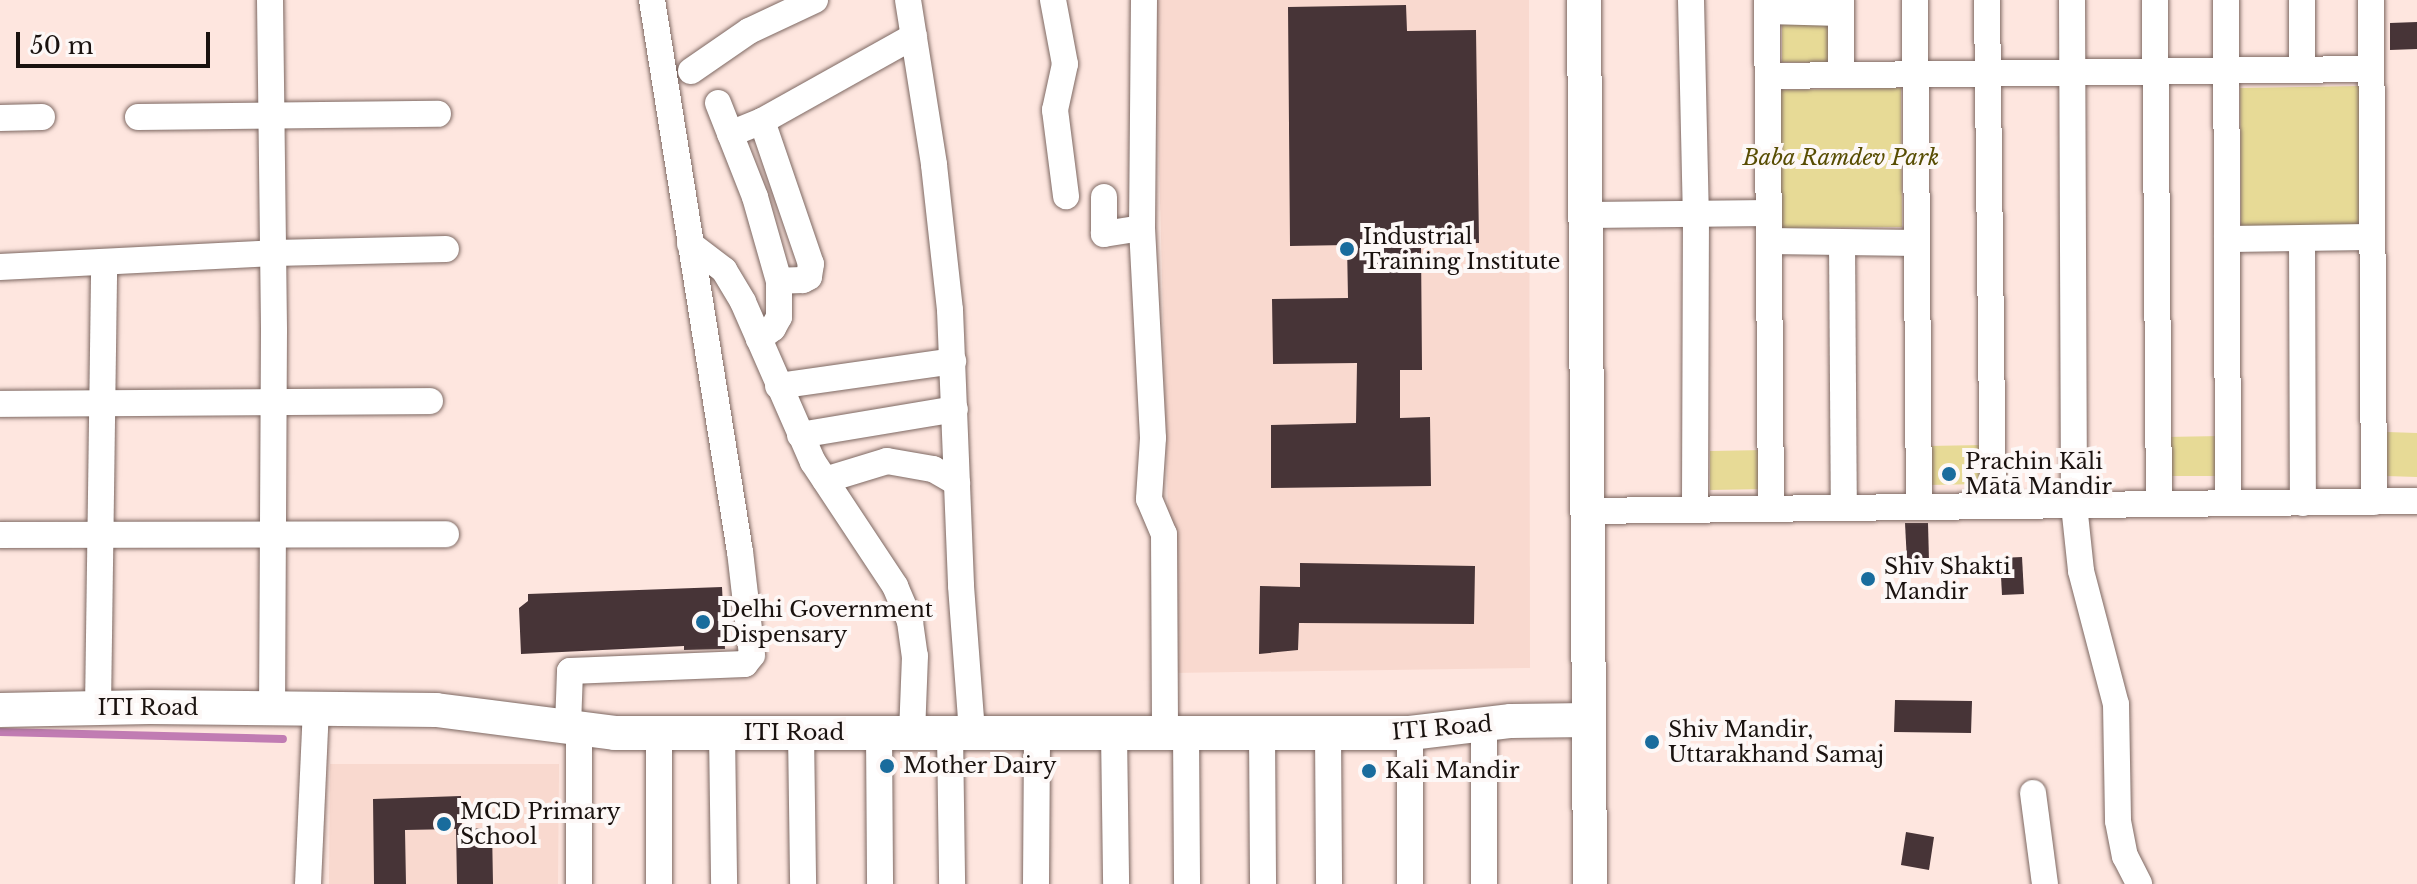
<!DOCTYPE html>
<html>
<head>
<meta charset="utf-8">
<style>
  body { margin:0 }
  #map { position:relative; width:2417px; height:884px; overflow:hidden; background:#fee6df; font-family:"Libre Baskerville",serif }
  div>[style] { position:absolute }
  [style*='--x'] { left:calc(var(--x)*1px); top:calc(var(--y)*1px); width:calc(var(--w)*1px); rotate:calc(var(--a)*1deg) }
  .built>* { inset:0; background:#f9d9cf }
  .green>* { inset:0; background:#e7da96 }
  .stream>* { height:8px; margin:-4px; padding:0 4px; transform-origin:4px; border-radius:4px; background:#c17cb3 }
  .building>* { inset:0; background:#473437 }
  .roads { filter:drop-shadow(0 0 2px #7d6862) drop-shadow(0 0 2px #7d6862) }
  .minor>* { height:26px; margin:-13px; padding:0 13px; transform-origin:13px; border-radius:13px; background:#fff }
  .tertiary>* { height:34px; margin:-17px; padding:0 17px; transform-origin:17px; border-radius:17px; background:#fff }
  .dots>* { width:22px; height:22px; translate:-50% -50%; box-sizing:border-box; border:4px solid #fdf8f7; border-radius:50% }
  span { translate:-50% -50%; white-space:nowrap; text-align:center; line-height:1.15; -webkit-text-stroke:8px #fdf8f7; paint-order:stroke }
  .park-label { font-size:22px; color:#584d03; font-style:italic }
  .poi-label { font-size:22px; color:#1a120f }
  .left { translate:0 -50%; text-align:left }
  .street-label { font-size:22px; color:#1a120f }
  .scale { position:absolute; left:16px; top:32px; width:194px; height:36px; box-sizing:border-box; border:4px solid #1a120f; border-top:0; padding-left:10px; font-size:24px; line-height:28px; white-space:nowrap; color:#1a120f; -webkit-text-stroke:6px #fdf8f7; paint-order:stroke }
</style>
</head>
<body>
<div id="map">
  <div class="built">
    <i style="clip-path:polygon(1155px 0,1529px 0,1530px 668px,1172px 673px)"></i>
    <i style="clip-path:polygon(330px 764px,559px 764px,558px 884px,329px 884px)"></i>
  </div>
  <div class="green">
    <i style="clip-path:polygon(1782px 21px,1832px 22px,1832px 63px,1782px 62px)"></i>
    <i style="clip-path:polygon(2361px 86px,2362px 225px,2241px 227px,2240px 88px)"></i>
    <i style="clip-path:polygon(1901px 88px,1902px 227px,1781px 228px,1780px 90px)"></i>
    <i style="clip-path:polygon(2387px 432px,2417px 433px,2417px 477px,2386px 476px)"></i>
    <i style="clip-path:polygon(2221px 436px,2221px 476px,2166px 476px,2165px 437px)"></i>
    <i style="clip-path:polygon(1983px 445px,1983px 484px,1928px 485px,1928px 446px)"></i>
    <i style="clip-path:polygon(1765px 450px,1765px 489px,1710px 490px,1710px 451px)"></i>
  </div>
  <div class="stream">
    <i style="--x:0;--y:732;--w:283;--a:1.4"></i>
  </div>
  <div class="building">
    <i style="clip-path:polygon(1406px 5px,1407px 31px,1476px 30px,1479px 243px,1421px 244px,1422px 370px,1400px 370px,1400px 418px,1430px 417px,1431px 486px,1271px 488px,1271px 425px,1356px 423px,1357px 363px,1273px 364px,1272px 299px,1348px 298px,1347px 245px,1290px 246px,1288px 7px)"></i>
    <i style="clip-path:polygon(2417px 22px,2417px 49px,2390px 50px,2390px 23px)"></i>
    <i style="clip-path:polygon(1905px 523px,1928px 523px,1929px 561px,1907px 562px)"></i>
    <i style="clip-path:polygon(2022px 557px,2024px 594px,2002px 595px,2000px 558px)"></i>
    <i style="clip-path:polygon(1300px 563px,1475px 566px,1474px 624px,1299px 623px,1298px 650px,1259px 654px,1260px 586px,1300px 587px)"></i>
    <i style="clip-path:polygon(722px 587px,725px 649px,684px 650px,684px 646px,521px 654px,519px 608px,528px 601px,528px 594px)"></i>
    <i style="clip-path:polygon(1895px 700px,1972px 701px,1971px 733px,1894px 732px)"></i>
    <i style="clip-path:polygon(461px 796px,462px 829px,492px 828px,493px 884px,457px 884px,456px 829px,405px 830px,406px 884px,374px 884px,373px 799px)"></i>
    <i style="clip-path:polygon(1906px 832px,1934px 837px,1929px 870px,1901px 865px)"></i>
  </div>
  <div class="roads">
    <div class="minor">
      <i style="--x:270;--y:0;--w:331;--a:89.3"></i>
      <i style="--x:274;--y:331;--w:377;--a:90.3"></i>
      <i style="--x:908;--y:0;--w:167;--a:81"></i>
      <i style="--x:934;--y:165;--w:146;--a:83.7"></i>
      <i style="--x:950;--y:310;--w:276;--a:87.7"></i>
      <i style="--x:961;--y:586;--w:147;--a:85.7"></i>
      <i style="--x:1053;--y:0;--w:65;--a:79.4"></i>
      <i style="--x:1065;--y:64;--w:47;--a:102.3"></i>
      <i style="--x:1055;--y:110;--w:87;--a:82.7"></i>
      <i style="--x:1144;--y:0;--w:228;--a:90.5"></i>
      <i style="--x:1142;--y:228;--w:210;--a:87"></i>
      <i style="--x:1153;--y:438;--w:61;--a:93.8"></i>
      <i style="--x:1149;--y:499;--w:38;--a:67"></i>
      <i style="--x:1164;--y:534;--w:199;--a:89.7"></i>
      <i style="--x:1691;--y:0;--w:213;--a:88.7"></i>
      <i style="--x:1696;--y:213;--w:297;--a:90.2"></i>
      <i style="--x:1767;--y:0;--w:509;--a:89.55"></i>
      <i style="--x:1841;--y:0;--w:75;--a:90"></i>
      <i style="--x:1915;--y:0;--w:507;--a:89.55"></i>
      <i style="--x:1987;--y:0;--w:506;--a:89.32"></i>
      <i style="--x:2072;--y:0;--w:505;--a:89.77"></i>
      <i style="--x:2074;--y:505;--w:66;--a:83.9"></i>
      <i style="--x:2081;--y:571;--w:138;--a:75.3"></i>
      <i style="--x:2116;--y:704;--w:117;--a:89"></i>
      <i style="--x:2118;--y:821;--w:36;--a:79"></i>
      <i style="--x:2125;--y:856;--w:31;--a:63"></i>
      <i style="--x:2155;--y:0;--w:504;--a:89.55"></i>
      <i style="--x:2226;--y:0;--w:503;--a:89.77"></i>
      <i style="--x:2302;--y:0;--w:70;--a:90"></i>
      <i style="--x:2371;--y:0;--w:502;--a:89.66"></i>
      <i style="--x:1767;--y:11;--w:74;--a:1.5"></i>
      <i style="--x:691;--y:71;--w:70;--a:-34.6"></i>
      <i style="--x:749;--y:31;--w:73;--a:-25.2"></i>
      <i style="--x:1768;--y:76;--w:603;--a:-0.67"></i>
      <i style="--x:718;--y:103;--w:101;--a:68.5"></i>
      <i style="--x:755;--y:197;--w:87;--a:74.1"></i>
      <i style="--x:779;--y:281;--w:36;--a:90"></i>
      <i style="--x:779;--y:317;--w:13;--a:119"></i>
      <i style="--x:773;--y:328;--w:18;--a:142"></i>
      <i style="--x:138;--y:117;--w:300;--a:-0.6"></i>
      <i style="--x:0;--y:118;--w:42;--a:-1.4"></i>
      <i style="--x:762;--y:121;--w:151;--a:71.1"></i>
      <i style="--x:811;--y:264;--w:13;--a:99"></i>
      <i style="--x:809;--y:277;--w:7;--a:153"></i>
      <i style="--x:803;--y:280;--w:24;--a:178"></i>
      <i style="--x:730;--y:134;--w:35;--a:-22"></i>
      <i style="--x:762;--y:121;--w:174;--a:-29.2"></i>
      <i style="--x:1104;--y:197;--w:37;--a:90"></i>
      <i style="--x:1104;--y:234;--w:38;--a:-9"></i>
      <i style="--x:1588;--y:215;--w:181;--a:-0.6"></i>
      <i style="--x:2302;--y:238;--w:265;--a:89.8"></i>
      <i style="--x:2227;--y:239;--w:145;--a:-0.8"></i>
      <i style="--x:1769;--y:241;--w:148;--a:0.8"></i>
      <i style="--x:1842;--y:243;--w:265;--a:89.6"></i>
      <i style="--x:690;--y:244;--w:43;--a:37.4"></i>
      <i style="--x:724;--y:270;--w:37;--a:59"></i>
      <i style="--x:743;--y:302;--w:175;--a:66.4"></i>
      <i style="--x:813;--y:462;--w:149;--a:56.5"></i>
      <i style="--x:895;--y:586;--w:39;--a:67"></i>
      <i style="--x:910;--y:622;--w:34;--a:82"></i>
      <i style="--x:915;--y:656;--w:77;--a:92.2"></i>
      <i style="--x:0;--y:267;--w:274;--a:-2.9"></i>
      <i style="--x:274;--y:253;--w:172;--a:-1.3"></i>
      <i style="--x:778;--y:386;--w:177;--a:-8.1"></i>
      <i style="--x:0;--y:404;--w:430;--a:-0.4"></i>
      <i style="--x:800;--y:435;--w:157;--a:-9.5"></i>
      <i style="--x:825;--y:480;--w:65;--a:-17"></i>
      <i style="--x:887;--y:461;--w:47;--a:9.9"></i>
      <i style="--x:933;--y:469;--w:28;--a:30"></i>
      <i style="--x:1586;--y:511;--w:831;--a:-0.69"></i>
      <i style="--x:0;--y:535;--w:446;--a:-0.1"></i>
      <i style="--x:98;--y:708;--w:445;--a:-89.2"></i>
      <i style="--x:568;--y:726;--w:55;--a:-87.9"></i>
      <i style="--x:570;--y:671;--w:175;--a:-2.3"></i>
      <i style="--x:745;--y:664;--w:11;--a:-52"></i>
      <i style="--x:752;--y:655;--w:104;--a:-96.6"></i>
      <i style="--x:740;--y:552;--w:559;--a:-99.06"></i>
      <i style="--x:1484;--y:727;--w:157;--a:90"></i>
      <i style="--x:659;--y:733;--w:151;--a:90"></i>
      <i style="--x:722;--y:733;--w:151;--a:89.2"></i>
      <i style="--x:801;--y:733;--w:151;--a:89.2"></i>
      <i style="--x:879;--y:733;--w:151;--a:89.6"></i>
      <i style="--x:950;--y:733;--w:151;--a:89.2"></i>
      <i style="--x:1114;--y:733;--w:151;--a:89.2"></i>
      <i style="--x:1186;--y:733;--w:151;--a:89.6"></i>
      <i style="--x:1262;--y:733;--w:151;--a:89.6"></i>
      <i style="--x:1328;--y:733;--w:151;--a:89.6"></i>
      <i style="--x:1410;--y:733;--w:151;--a:90"></i>
      <i style="--x:2033;--y:793;--w:92;--a:82.5"></i>
      <i style="--x:308;--y:884;--w:175;--a:-87.4"></i>
      <i style="--x:579;--y:884;--w:156;--a:-90"></i>
      <i style="--x:1036;--y:884;--w:151;--a:-89.6"></i>
    </div>
    <div class="tertiary">
      <i style="--x:1584;--y:0;--w:884;--a:89.61"></i>
      <i style="--x:0;--y:710;--w:150;--a:-1.1"></i>
      <i style="--x:150;--y:707;--w:286;--a:0.6"></i>
      <i style="--x:436;--y:710;--w:180;--a:7.3"></i>
      <i style="--x:615;--y:733;--w:795;--a:0"></i>
      <i style="--x:1410;--y:733;--w:102;--a:-6.8"></i>
      <i style="--x:1511;--y:721;--w:78;--a:-0.7"></i>
    </div>
  </div>
  <div class="dots">
    <i style="left:1347px;top:249px;background:#196c9d"></i>
    <i style="left:1949px;top:474px;background:#196c9d"></i>
    <i style="left:1868px;top:579px;background:#196c9d"></i>
    <i style="left:703px;top:622px;background:#196c9d"></i>
    <i style="left:1652px;top:742px;background:#196c9d"></i>
    <i style="left:887px;top:766px;background:#196c9d"></i>
    <i style="left:1369px;top:771px;background:#196c9d"></i>
    <i style="left:444px;top:824px;background:#196c9d"></i>
  </div>
  <div class="park-label">
    <span style="left:1841px;top:158px">Baba Ramdev Park</span>
  </div>
  <div class="poi-label">
    <span class="left" style="left:1363px;top:249px">Industrial<br>Training Institute</span>
    <span class="left" style="left:1965px;top:474px">Prachin Kāli<br>Mātā Mandir</span>
    <span class="left" style="left:1884px;top:579px">Shiv Shakti<br>Mandir</span>
    <span class="left" style="left:721px;top:622px">Delhi Government<br>Dispensary</span>
    <span class="left" style="left:1668px;top:742px">Shiv Mandir,<br>Uttarakhand Samaj</span>
    <span class="left" style="left:903px;top:766px">Mother Dairy</span>
    <span class="left" style="left:1385px;top:771px">Kali Mandir</span>
    <span class="left" style="left:460px;top:824px">MCD Primary<br>School</span>
  </div>
  <div class="street-label">
    <span style="left:148px;top:708px">ITI Road</span>
    <span style="left:1442px;top:728px;rotate:-5deg">ITI Road</span>
    <span style="left:794px;top:733px">ITI Road</span>
  </div>
  <div class="scale">50 m</div>
</div>
</body>
</html>
